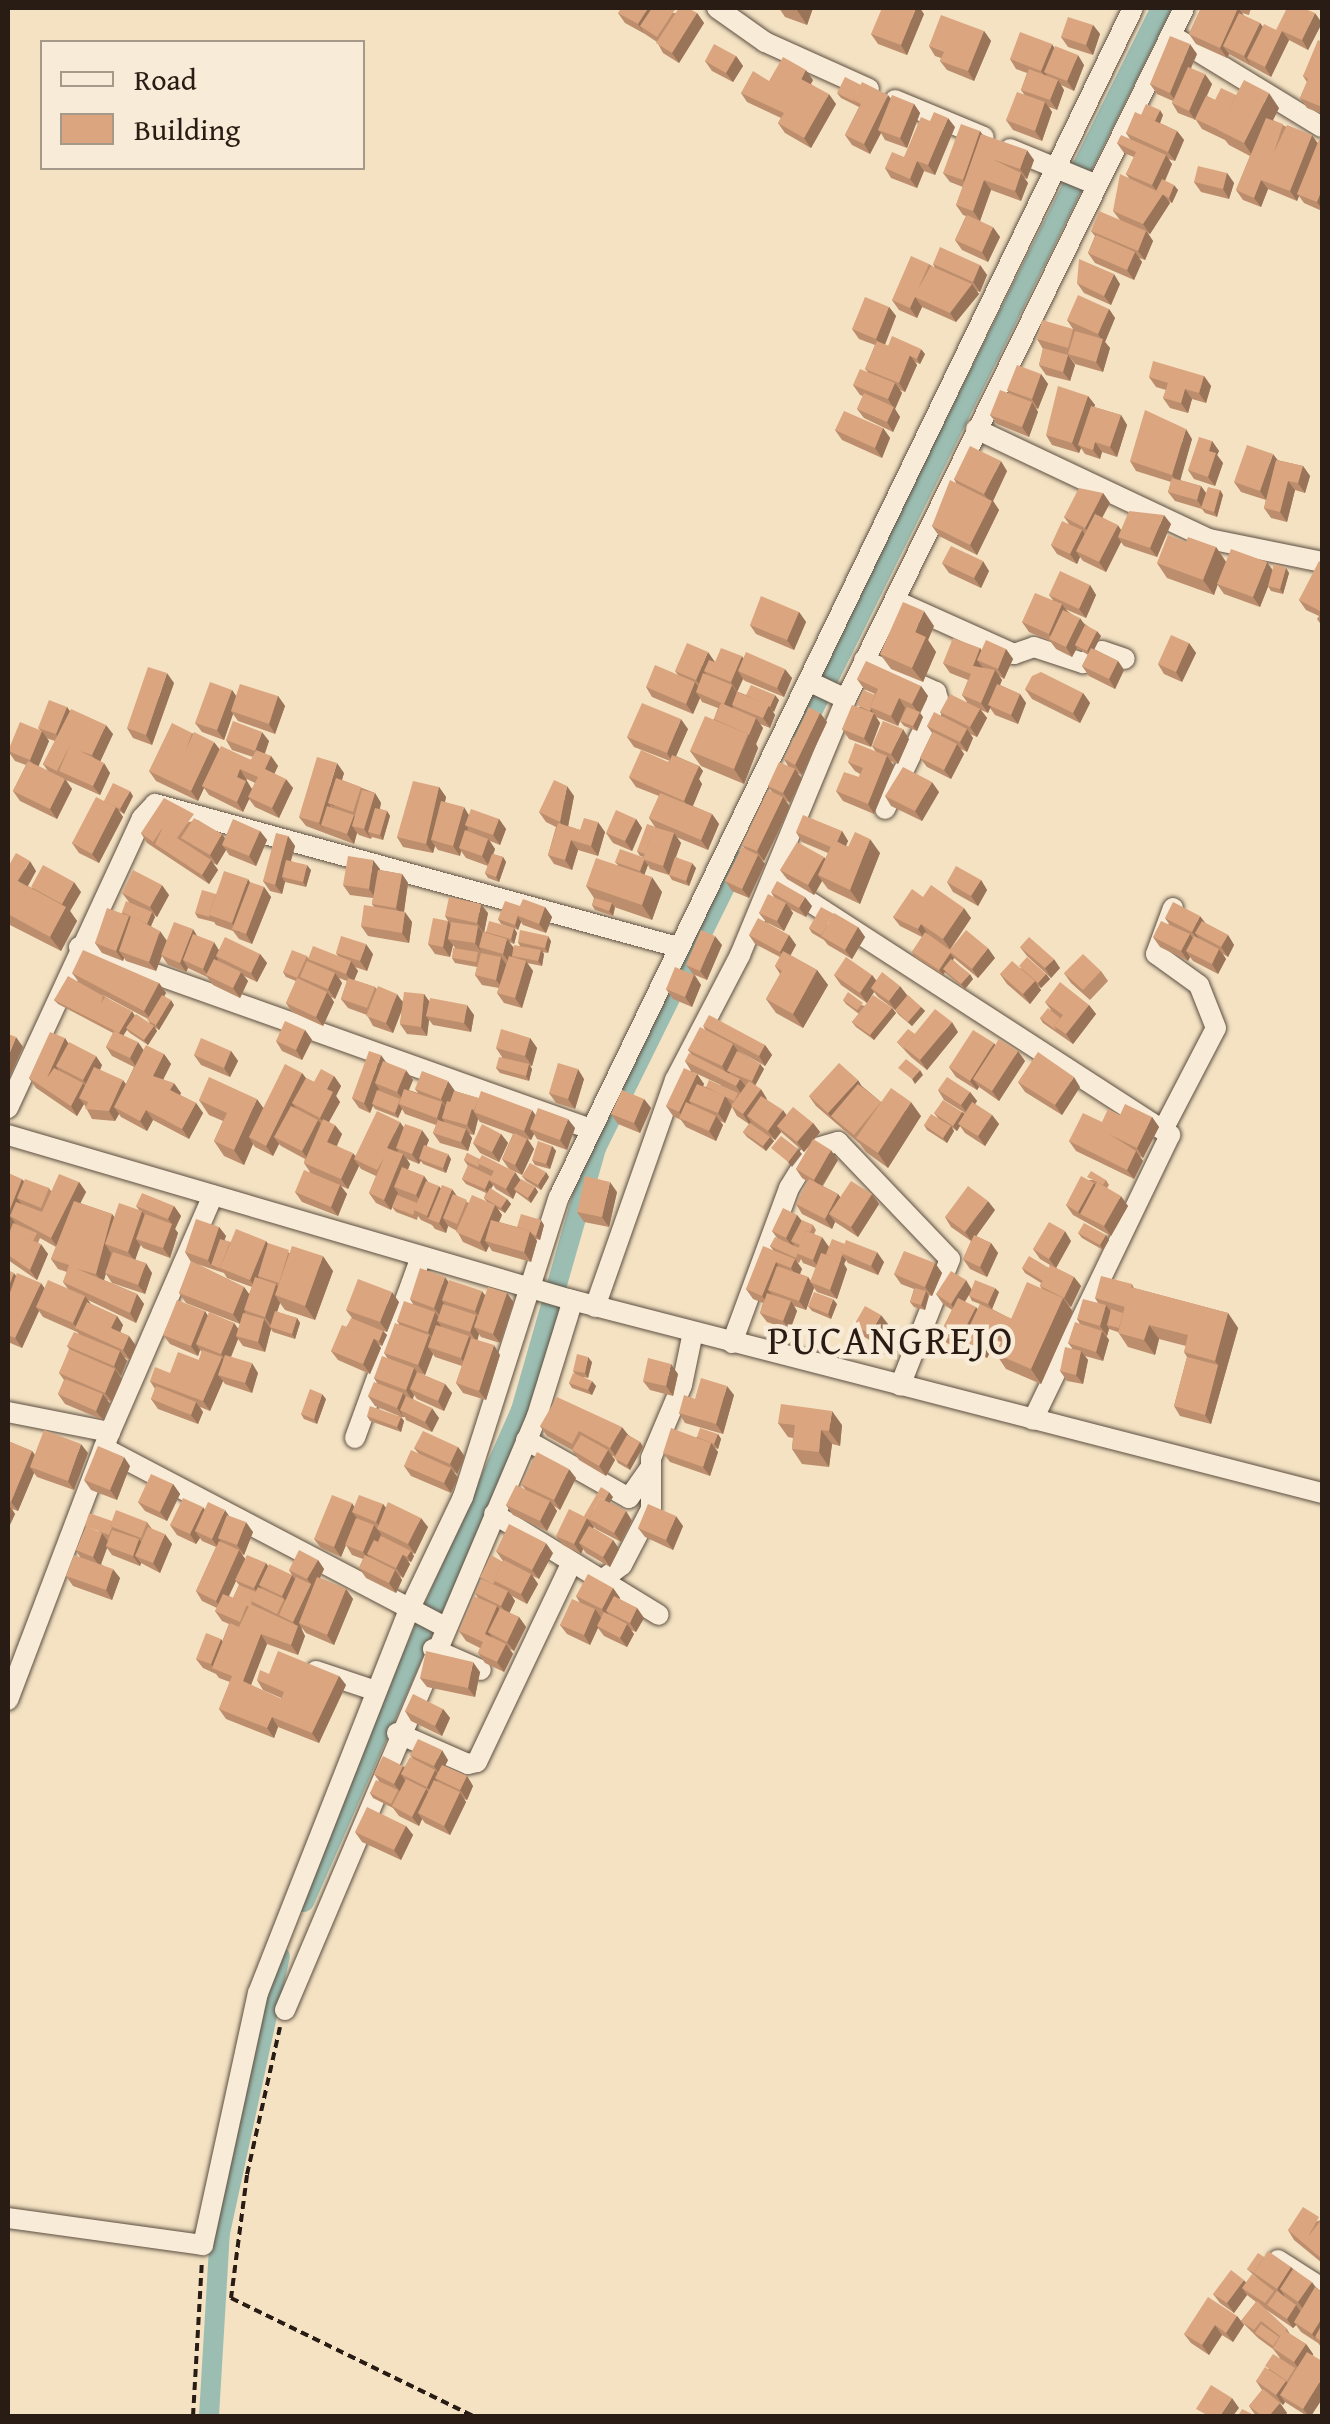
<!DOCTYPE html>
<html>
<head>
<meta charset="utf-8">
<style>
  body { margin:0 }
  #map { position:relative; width:1330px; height:2424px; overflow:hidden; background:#f4e2c3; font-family:"Gentium Book Plus",serif }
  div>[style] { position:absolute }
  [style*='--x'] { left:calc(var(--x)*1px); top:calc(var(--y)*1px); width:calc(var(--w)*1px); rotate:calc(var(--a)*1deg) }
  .canal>* { height:20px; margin:-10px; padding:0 10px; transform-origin:10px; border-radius:10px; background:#9cbeb2 }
  .path>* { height:4px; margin-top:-2px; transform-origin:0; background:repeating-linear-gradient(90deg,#291c14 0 8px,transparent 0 13px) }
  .roads { filter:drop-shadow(0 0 2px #5c4e40) drop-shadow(0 0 2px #5c4e40) }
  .minor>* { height:20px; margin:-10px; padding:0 10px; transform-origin:10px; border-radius:10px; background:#f8ecd8 }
  .wall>* { inset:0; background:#bc8e6d }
  .shaded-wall>* { inset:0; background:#997459 }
  .building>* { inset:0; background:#dba57f }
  span { translate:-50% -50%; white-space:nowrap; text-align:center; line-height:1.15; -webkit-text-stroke:9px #f8ecd8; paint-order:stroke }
  .quarter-label { font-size:40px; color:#291c14; letter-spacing:2.5px }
  .frame { position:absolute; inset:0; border:10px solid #291c14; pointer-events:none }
  .legend { position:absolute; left:40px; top:40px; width:325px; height:130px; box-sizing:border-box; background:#f8ecd8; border:2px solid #a5998a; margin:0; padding:12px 18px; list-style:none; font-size:30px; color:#291c14 }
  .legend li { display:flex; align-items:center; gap:20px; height:50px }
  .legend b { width:50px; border:2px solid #a5998a }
</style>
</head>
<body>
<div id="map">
  <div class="canal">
    <i style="--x:802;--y:732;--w:808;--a:-63.63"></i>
    <i style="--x:304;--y:1902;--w:538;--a:-66.2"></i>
    <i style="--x:521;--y:1410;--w:273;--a:-74"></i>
    <i style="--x:596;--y:1148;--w:320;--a:-63.7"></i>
    <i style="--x:209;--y:2416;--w:183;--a:-86.6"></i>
    <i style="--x:220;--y:2233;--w:283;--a:-77.8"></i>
  </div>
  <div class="path">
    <i style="--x:280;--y:2027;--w:152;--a:102.6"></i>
    <i style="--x:247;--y:2175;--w:124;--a:97.4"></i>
    <i style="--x:231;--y:2298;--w:269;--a:26"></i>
    <i style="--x:193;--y:2416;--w:155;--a:-86.7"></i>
  </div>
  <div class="roads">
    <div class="minor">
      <i style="--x:717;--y:8;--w:59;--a:35.3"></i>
      <i style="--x:765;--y:42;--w:114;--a:24.3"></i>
      <i style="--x:1171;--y:35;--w:177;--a:31.4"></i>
      <i style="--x:895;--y:100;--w:96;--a:22.6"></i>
      <i style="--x:1010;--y:149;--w:94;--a:22.5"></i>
      <i style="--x:976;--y:429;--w:258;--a:25.3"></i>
      <i style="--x:1209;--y:539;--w:115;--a:11.5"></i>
      <i style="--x:903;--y:604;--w:122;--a:24.2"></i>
      <i style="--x:1014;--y:654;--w:21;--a:-19"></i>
      <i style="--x:1034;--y:647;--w:52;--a:18.1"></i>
      <i style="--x:1083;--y:663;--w:22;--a:-32"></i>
      <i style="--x:1102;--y:651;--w:24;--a:19"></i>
      <i style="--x:864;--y:660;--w:79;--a:24"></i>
      <i style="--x:936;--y:692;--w:7;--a:74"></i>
      <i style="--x:938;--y:699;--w:122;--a:115.7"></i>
      <i style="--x:808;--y:681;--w:42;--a:25.3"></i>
      <i style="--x:784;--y:885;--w:460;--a:32.9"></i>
      <i style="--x:1170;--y:1135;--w:316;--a:115.7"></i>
      <i style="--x:79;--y:947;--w:540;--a:19.58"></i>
      <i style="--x:8;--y:1108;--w:319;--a:-65.2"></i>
      <i style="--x:142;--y:818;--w:19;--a:-47"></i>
      <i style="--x:155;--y:804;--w:538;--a:15.3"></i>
      <i style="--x:1165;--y:1126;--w:110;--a:-62.5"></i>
      <i style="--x:1216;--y:1028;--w:46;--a:-111.6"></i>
      <i style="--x:1199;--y:985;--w:53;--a:-144.2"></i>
      <i style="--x:1156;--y:954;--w:49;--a:-69.7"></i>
      <i style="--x:8;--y:1135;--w:584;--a:16.32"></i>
      <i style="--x:568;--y:1299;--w:779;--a:14.43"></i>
      <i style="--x:595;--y:1307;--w:241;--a:-70.6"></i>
      <i style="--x:675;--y:1080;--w:141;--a:-62.5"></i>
      <i style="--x:740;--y:955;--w:277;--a:-67.5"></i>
      <i style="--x:846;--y:699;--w:769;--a:-63.93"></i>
      <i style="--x:732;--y:1343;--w:165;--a:-69.8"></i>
      <i style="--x:789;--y:1188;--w:46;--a:-58.4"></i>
      <i style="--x:813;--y:1149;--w:26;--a:-16"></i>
      <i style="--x:838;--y:1142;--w:162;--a:46.3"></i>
      <i style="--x:950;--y:1259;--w:136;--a:111.5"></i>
      <i style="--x:8;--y:1412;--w:104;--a:11.1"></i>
      <i style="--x:355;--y:1438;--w:193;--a:-70"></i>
      <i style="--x:526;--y:1440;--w:118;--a:29.4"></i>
      <i style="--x:629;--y:1498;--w:38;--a:-55"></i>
      <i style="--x:104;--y:1448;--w:383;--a:27.7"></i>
      <i style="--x:494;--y:1514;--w:193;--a:31.5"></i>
      <i style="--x:602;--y:1580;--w:25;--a:-37"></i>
      <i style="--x:622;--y:1565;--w:63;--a:-62.6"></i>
      <i style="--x:651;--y:1509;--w:51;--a:-90"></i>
      <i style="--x:651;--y:1458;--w:79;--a:-67"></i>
      <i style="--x:682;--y:1385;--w:54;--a:-78.3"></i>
      <i style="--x:433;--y:1649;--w:52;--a:23.6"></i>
      <i style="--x:316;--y:1671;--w:63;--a:18.4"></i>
      <i style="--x:8;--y:1700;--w:287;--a:-69.2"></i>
      <i style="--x:110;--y:1432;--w:258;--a:-66.5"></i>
      <i style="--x:397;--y:1733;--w:77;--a:23.6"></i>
      <i style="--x:468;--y:1764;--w:9;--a:-13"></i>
      <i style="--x:477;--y:1762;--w:221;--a:-64.6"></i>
      <i style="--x:285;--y:2010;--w:645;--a:-67.01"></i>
      <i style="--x:537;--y:1416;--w:121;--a:-72.8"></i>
      <i style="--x:8;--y:2218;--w:197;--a:7.9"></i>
      <i style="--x:203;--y:2245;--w:258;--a:-77.7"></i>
      <i style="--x:258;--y:1993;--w:414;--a:-68.5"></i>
      <i style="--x:410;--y:1608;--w:123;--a:-64.5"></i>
      <i style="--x:463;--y:1497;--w:315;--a:-72.3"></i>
      <i style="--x:559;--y:1197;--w:1320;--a:-64.23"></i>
      <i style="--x:1278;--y:2260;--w:52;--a:32.5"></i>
    </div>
  </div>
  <div class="wall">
    <i style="clip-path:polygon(779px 8px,813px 8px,807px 25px,785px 17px)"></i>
    <i style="clip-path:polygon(1201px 8px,1251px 8px,1249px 15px,1242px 13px,1244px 16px,1260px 23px,1263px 27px,1276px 30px,1322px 23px,1308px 50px,1289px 40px,1271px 77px,1229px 54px,1227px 58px,1196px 44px,1189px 34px)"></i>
    <i style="clip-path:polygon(618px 13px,697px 13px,704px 23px,679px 63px,663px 53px,657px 42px,645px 34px,625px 23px)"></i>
    <i style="clip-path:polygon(924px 14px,907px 55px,878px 44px,871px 34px)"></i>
    <i style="clip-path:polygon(1093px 25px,1100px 34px,1093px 55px,1068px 47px,1061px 37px)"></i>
    <i style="clip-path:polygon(984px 31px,991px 41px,974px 81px,947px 70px,940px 61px,941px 58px,935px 56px,929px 46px)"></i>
    <i style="clip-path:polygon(1322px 42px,1322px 114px,1307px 108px,1300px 98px,1307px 82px,1303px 76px)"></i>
    <i style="clip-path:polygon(1054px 48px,1084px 65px,1074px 91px,1061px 85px,1064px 90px,1057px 110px,1049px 107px,1052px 112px,1042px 141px,1013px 130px,1006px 120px,1024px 94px,1021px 90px,1027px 73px,1016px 69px,1010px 59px)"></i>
    <i style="clip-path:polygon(1197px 54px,1191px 68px,1212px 84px,1207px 96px,1215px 100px,1236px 95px,1279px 108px,1273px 120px,1318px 143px,1322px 138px,1322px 211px,1304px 203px,1299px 196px,1297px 201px,1268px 189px,1261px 207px,1243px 200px,1236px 190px,1250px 156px,1229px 145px,1225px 140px,1202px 129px,1196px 120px,1178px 113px,1172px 103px,1173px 101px,1157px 94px,1150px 84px)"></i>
    <i style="clip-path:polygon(736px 56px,743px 66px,733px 82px,712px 71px,705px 61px)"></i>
    <i style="clip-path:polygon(813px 80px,811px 84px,836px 104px,811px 148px,785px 133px,778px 123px,781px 118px,747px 102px,741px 93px,769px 81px)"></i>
    <i style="clip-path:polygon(837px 93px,891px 98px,914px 104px,920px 113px,907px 148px,885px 140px,881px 133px,870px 154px,852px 145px,845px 135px,859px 107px,841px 98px)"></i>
    <i style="clip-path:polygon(1141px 115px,1163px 115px,1160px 123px,1177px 131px,1184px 140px,1175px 161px,1168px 159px,1172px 164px,1165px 181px,1178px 190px,1172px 203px,1168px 201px,1170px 203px,1150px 234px,1148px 233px,1153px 241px,1145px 260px,1139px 258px,1142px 262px,1134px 280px,1095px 263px,1088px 253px,1095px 236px,1091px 231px,1120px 220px,1113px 211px,1129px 178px,1126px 174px,1134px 157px,1124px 153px,1117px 143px,1130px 139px,1126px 133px)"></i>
    <i style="clip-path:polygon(955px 127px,935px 175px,924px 171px,917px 188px,891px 178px,885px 168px)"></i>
    <i style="clip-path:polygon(980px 131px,982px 134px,1034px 160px,1027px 179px,1024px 178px,1028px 183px,1021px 201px,991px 190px,980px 221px,1000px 237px,988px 262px,962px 250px,955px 240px,966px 216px,963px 215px,956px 205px,963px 187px,950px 182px,943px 173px)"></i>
    <i style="clip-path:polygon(1227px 173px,1234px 183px,1229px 199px,1201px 192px,1194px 182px)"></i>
    <i style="clip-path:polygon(929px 264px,935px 268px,933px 264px,980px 265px,987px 275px,980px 292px,976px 291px,979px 294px,956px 322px,922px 307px,917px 318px,899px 310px,892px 300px)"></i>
    <i style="clip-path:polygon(1077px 283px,1120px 284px,1111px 305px,1084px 293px)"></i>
    <i style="clip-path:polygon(889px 307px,896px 316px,885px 345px,925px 354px,920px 364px,915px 362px,917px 365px,905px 392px,900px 390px,902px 393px,895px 409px,900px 417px,893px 432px,864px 418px,857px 409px,863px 396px,860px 395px,853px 385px,868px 372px,865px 369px,875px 345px,859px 339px,852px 329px)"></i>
    <i style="clip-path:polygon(1109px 309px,1115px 318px,1105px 342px,1110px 348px,1103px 372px,1075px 364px,1069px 356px,1075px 365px,1070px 381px,1046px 375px,1039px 365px,1043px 349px,1037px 339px,1073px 329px,1067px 320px)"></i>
    <i style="clip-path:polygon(1041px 374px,1048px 384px,1038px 409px,1036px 408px,1038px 412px,1029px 437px,997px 424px,990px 415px,1010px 394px,1007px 390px)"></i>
    <i style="clip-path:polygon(1204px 376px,1211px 386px,1206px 403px,1192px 399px,1188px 413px,1170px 408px,1163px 398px,1166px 390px,1156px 387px,1149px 377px)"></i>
    <i style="clip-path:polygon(1088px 396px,1095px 405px,1094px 407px,1121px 415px,1127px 425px,1117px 457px,1102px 452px,1100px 459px,1085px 454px,1081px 448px,1079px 453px,1052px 445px,1046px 435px)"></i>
    <i style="clip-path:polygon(883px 428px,890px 438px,882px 458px,842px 440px,835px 430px)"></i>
    <i style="clip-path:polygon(1192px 439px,1180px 480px,1201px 486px,1206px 493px,1220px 490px,1223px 495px,1217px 517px,1205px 513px,1202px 509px,1175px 501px,1168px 492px,1171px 482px,1136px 471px,1130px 461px)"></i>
    <i style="clip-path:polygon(1212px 441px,1219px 451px,1217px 455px,1223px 463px,1215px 486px,1194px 479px,1188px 470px)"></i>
    <i style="clip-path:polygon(1277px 460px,1303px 466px,1310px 476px,1305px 493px,1295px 490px,1287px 522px,1271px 518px,1264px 508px,1266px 500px,1241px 492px,1234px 482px)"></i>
    <i style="clip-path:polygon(1007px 471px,993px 501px,999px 510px,977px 555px,939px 536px,932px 526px,956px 483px,954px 479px)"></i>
    <i style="clip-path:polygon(1103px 493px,1110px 503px,1102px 517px,1121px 530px,1171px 524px,1157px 557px,1124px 546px,1121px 542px,1106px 572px,1083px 561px,1080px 557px,1077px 564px,1057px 554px,1051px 545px,1069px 524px,1064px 517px)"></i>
    <i style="clip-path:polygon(1186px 542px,1216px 547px,1226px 562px,1273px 570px,1286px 568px,1289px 573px,1283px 594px,1271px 591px,1268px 586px,1260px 607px,1224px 594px,1217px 584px,1214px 595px,1167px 578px,1157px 563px)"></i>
    <i style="clip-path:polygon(942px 563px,989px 571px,981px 588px,949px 573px)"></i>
    <i style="clip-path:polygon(1322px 563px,1322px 626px,1317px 619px,1319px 616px,1306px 610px,1299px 600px)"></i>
    <i style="clip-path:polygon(1090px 585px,1096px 595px,1086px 618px,1065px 609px,1101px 636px,1094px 649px,1118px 661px,1124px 670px,1115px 689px,1089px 676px,1082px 666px,1088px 655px,1077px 648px,1072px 657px,1056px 649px,1050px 641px,1029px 632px,1022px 622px,1053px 600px,1049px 595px)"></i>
    <i style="clip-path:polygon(799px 612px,806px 622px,794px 650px,756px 634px,750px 625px)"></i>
    <i style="clip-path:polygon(934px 626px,928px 640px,936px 652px,923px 682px,891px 669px,880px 654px)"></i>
    <i style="clip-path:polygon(1189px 643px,1196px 653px,1182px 682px,1164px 674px,1158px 664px)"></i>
    <i style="clip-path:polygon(980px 648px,981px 650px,1006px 649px,1013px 659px,1004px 679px,999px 676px,1002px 680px,1000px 685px,1020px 694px,1026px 703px,1018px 724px,995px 715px,990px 708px,988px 713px,981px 710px,987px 718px,977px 737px,970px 734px,973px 738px,967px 752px,961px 749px,964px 754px,951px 779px,927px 767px,920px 758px,932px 733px,927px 726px,943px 717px,940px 712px,967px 702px,962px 695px,968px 680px,950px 673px,943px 663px)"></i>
    <i style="clip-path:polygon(743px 658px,792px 678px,784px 697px,745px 681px,743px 679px,737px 692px,736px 691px,746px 695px,779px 700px,773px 712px,775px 715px,770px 728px,760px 724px,763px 728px,756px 744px,758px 748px,744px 784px,701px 766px,690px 751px,714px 719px,718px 708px,702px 702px,700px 698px,693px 714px,652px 697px,646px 687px,678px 675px,675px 671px)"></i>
    <i style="clip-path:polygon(857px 679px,921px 686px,928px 696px,920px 713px,923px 717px,917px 731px,904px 726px,900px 721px,905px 708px,898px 726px,876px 717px,874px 714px,880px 723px,871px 747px,849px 739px,842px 729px,858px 708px,875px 694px,864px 689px)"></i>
    <i style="clip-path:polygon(174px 683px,152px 745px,133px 738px,127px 728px)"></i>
    <i style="clip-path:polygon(1025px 689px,1083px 693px,1090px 703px,1080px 723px,1032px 699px)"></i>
    <i style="clip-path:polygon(232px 690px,236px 696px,278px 696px,285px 706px,275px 734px,238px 721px,233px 714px,224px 740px,202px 732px,195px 723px)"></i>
    <i style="clip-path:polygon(evenodd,67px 707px,70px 712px,113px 734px,100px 762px,110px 773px,100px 795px,66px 780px,72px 789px,57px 819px,20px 801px,13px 791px,26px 765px,15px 761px,8px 751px,41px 731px,38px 728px,67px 707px,46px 738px,55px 741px,43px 764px,48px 771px,38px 766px,49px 741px,46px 738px)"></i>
    <i style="clip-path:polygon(820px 713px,827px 722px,802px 775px,797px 773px,802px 779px,790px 803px,786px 801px,790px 807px,764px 861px,762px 860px,765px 864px,749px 898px,732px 891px,725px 881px,745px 849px,742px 845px,772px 792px,768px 786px,788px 766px,784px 759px)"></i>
    <i style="clip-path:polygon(688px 729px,676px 756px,699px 766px,703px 771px,699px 779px,702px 784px,693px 806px,712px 814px,719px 824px,708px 850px,676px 837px,681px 843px,676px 857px,696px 868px,689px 886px,672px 880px,669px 875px,650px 869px,648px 865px,644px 874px,662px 892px,652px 920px,614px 907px,613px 916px,595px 910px,592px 905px,594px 898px,586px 886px,618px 865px,615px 862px,644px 857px,640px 856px,637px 851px,655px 827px,649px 818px,659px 796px,636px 787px,629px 777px,670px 761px,634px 747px,627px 737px)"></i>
    <i style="clip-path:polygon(evenodd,192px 733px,219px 749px,251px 760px,253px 757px,232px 750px,226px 740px,269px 741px,265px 754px,271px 756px,278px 766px,274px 773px,293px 788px,279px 818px,255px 807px,249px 799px,243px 812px,209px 795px,204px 788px,198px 801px,156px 781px,149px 771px,192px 733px,247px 779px,255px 783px,252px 789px,246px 781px,247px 779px)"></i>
    <i style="clip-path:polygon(909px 739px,898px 764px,890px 761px,894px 766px,874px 814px,843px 801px,836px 791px,859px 777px,860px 774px,855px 771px,848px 762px,876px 752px,872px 746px)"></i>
    <i style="clip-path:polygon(344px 773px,342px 780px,375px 793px,381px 803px,380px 809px,387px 811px,390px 816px,383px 840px,372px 837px,371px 839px,359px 835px,357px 833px,354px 844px,306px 826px,299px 817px)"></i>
    <i style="clip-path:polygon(439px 787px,446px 797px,445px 802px,469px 815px,499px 819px,506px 829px,500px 845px,490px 841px,495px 849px,493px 854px,503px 857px,506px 862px,499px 882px,488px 878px,485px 873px,488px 866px,466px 858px,461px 851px,460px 856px,438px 850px,435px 846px,433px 853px,403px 847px,397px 837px)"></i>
    <i style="clip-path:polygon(939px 792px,922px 821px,891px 806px,885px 796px)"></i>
    <i style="clip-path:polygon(133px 796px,124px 814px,119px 811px,123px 817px,99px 863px,79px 853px,72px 843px,104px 801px)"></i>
    <i style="clip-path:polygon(574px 796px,568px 826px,580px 830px,605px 832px,598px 856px,578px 850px,572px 870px,554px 864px,548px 855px,556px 827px,546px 822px,539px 812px)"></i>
    <i style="clip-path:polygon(636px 819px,642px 828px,632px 851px,613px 843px,606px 833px)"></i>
    <i style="clip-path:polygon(198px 820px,225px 838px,260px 831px,267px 840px,256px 866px,229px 855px,226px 850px,217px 865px,213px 863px,218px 870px,209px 884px,147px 843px,141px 833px)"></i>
    <i style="clip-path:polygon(842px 831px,848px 841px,846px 846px,880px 853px,860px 904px,828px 889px,822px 881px,814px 895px,787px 879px,780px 870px,825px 859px,828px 853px,802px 842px,796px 832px)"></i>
    <i style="clip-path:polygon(288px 836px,295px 846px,291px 861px,311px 870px,306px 887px,285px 882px,282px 894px,270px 891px,263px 881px)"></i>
    <i style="clip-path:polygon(8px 867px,36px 871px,28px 886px,32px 888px,81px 892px,70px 911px,77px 921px,61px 951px,10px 925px,8px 921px)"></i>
    <i style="clip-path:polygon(380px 870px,402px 874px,408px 883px,404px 912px,412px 922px,409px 943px,368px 936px,361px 926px,374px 907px,372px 904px,373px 898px,350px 895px,343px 885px)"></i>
    <i style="clip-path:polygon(981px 880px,987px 890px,978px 906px,953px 892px,947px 882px)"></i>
    <i style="clip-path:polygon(250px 883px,264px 887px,271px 897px,252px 944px,239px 939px,233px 931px,216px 925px,214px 922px,198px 918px,195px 913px,216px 894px)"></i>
    <i style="clip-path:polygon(771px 892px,812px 906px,806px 917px,790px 909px,793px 913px,784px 931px,766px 922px,759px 913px,774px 897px)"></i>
    <i style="clip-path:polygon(122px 893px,169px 895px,157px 917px,154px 915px,155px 917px,151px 926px,167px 941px,198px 936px,219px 950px,260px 954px,267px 963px,257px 982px,244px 976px,248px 981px,240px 998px,213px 985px,207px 977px,188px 968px,186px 972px,168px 965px,162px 956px,156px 971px,126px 961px,124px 958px,123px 961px,102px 953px,95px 943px,122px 913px,129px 902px)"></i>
    <i style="clip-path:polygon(923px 897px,971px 918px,950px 950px,995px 958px,978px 978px,954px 958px,953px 960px,973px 979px,965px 989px,944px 972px,943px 975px,915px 957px,912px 952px,922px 937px,900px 926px,893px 917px)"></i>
    <i style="clip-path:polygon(520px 906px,545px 907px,552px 917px,546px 933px,523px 925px,521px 922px,518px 930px,514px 928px,517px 933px,514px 944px,509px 942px,513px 948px,520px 946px,518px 942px,551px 941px,548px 953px,542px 952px,544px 954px,542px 966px,527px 963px,533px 971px,522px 1008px,504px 1003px,497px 993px,499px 988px,482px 985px,475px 975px,477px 967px,455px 963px,452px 958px,455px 948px,453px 945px,450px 957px,435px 954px,428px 944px,448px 921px,445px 916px,488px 913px,484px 932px,512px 928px,501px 924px,498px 919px)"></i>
    <i style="clip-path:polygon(1165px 918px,1205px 923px,1228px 935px,1234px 945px,1228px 957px,1223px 954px,1226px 959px,1218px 974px,1193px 961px,1190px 957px,1188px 961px,1160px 947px,1153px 937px,1169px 924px)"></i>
    <i style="clip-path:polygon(858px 927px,865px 937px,852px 959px,828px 945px,824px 940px,812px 933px,809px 928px)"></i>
    <i style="clip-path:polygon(749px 935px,789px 935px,796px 945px,790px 955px,817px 970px,828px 985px,803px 1028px,776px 1013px,766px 999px,780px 974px,775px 966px,780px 957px,755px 944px)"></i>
    <i style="clip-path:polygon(722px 945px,707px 980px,695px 975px,701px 985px,692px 1007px,673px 999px,666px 989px,693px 974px,686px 965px)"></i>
    <i style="clip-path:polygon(1020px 947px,1060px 968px,1051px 978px,1027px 956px)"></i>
    <i style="clip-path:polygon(336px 953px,373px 954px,367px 971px,355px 967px,358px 971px,354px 980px,375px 987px,377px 989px,403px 1001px,424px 994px,429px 1001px,474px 1015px,471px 1032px,433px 1025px,429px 1020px,427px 1036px,407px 1034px,400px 1024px,402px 1010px,393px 1033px,373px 1026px,367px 1015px,348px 1008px,341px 999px,347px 981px,339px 978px,342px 983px,335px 999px,331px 997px,334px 1002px,323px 1026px,292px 1012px,286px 1003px,296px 981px,286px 977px,283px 972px,307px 956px,308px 958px,338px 956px)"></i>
    <i style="clip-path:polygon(1020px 968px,1046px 974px,1050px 979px,1041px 988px,1037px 985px,1041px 990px,1030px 1004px,1007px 984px,1000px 974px)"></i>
    <i style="clip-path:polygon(1101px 971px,1108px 981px,1090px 1000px,1071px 983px,1064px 973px)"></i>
    <i style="clip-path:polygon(evenodd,72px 973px,159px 983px,166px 993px,164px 996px,174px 1005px,159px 1030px,154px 1027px,157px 1031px,148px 1045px,130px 1033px,127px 1030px,123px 1035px,143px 1050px,164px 1054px,171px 1064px,163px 1079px,181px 1093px,180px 1095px,196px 1103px,203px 1113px,189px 1139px,153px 1120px,147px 1131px,121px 1117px,119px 1114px,115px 1121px,92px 1119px,84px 1104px,77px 1116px,36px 1088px,29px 1078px,65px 1038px,68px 1043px,102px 1065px,100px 1070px,126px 1084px,134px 1067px,112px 1056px,106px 1047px,113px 1033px,58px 1004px,54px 1000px,78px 981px,72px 973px,101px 994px,148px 1019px,150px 1024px,135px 1016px,101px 994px)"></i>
    <i style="clip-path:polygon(834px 975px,872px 975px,876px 980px,907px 995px,921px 1007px,925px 1011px,912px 1026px,899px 1015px,895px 1010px,878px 997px,874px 992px,867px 1003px,841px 985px)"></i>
    <i style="clip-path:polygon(843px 1000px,865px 1006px,892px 1008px,896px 1013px,874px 1040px,856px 1027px,852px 1022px,859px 1014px,846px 1004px)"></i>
    <i style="clip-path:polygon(1045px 1002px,1089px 1005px,1096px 1014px,1073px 1044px,1043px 1023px,1040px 1018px,1051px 1010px)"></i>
    <i style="clip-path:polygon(703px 1026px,765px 1045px,772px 1055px,765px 1066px,737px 1050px,760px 1064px,764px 1069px,755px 1085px,767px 1100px,786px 1115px,813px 1123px,820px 1132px,814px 1140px,838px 1160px,823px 1186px,838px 1194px,840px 1197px,872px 1194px,879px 1204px,858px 1237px,835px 1222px,832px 1229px,802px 1214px,796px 1204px,808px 1182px,802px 1178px,796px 1169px,811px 1144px,804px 1152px,781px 1132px,775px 1140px,770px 1137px,774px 1141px,766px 1151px,747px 1137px,743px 1132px,749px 1124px,737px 1116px,732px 1107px,725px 1123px,720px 1121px,723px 1125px,716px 1141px,686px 1127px,681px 1120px,673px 1116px,666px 1106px,697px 1074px,704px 1084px,703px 1086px,706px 1087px,721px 1085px,691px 1071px,685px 1061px,691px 1054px,688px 1050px,706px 1031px)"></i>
    <i style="clip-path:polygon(305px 1030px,312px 1040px,302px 1060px,282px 1051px,276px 1041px)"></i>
    <i style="clip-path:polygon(958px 1032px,927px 1070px,911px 1057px,897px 1042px,915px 1034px)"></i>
    <i style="clip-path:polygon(530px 1038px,537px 1048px,532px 1066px,530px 1066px,532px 1069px,529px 1081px,500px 1073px,496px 1068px,502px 1057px,496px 1048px)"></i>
    <i style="clip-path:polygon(995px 1045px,1025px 1061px,999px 1101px,979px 1087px,977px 1090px,956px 1077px,949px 1067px)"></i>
    <i style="clip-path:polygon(231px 1051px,238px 1061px,230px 1077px,201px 1065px,194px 1055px)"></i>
    <i style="clip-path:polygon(386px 1062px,413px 1080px,409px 1090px,418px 1093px,415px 1089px,455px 1091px,575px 1128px,567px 1150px,537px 1139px,534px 1134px,531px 1140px,528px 1139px,534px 1149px,522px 1175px,509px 1169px,502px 1159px,513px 1134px,480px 1122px,478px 1119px,474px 1135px,469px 1134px,472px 1138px,468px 1151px,440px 1143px,433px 1133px,436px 1125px,405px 1114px,402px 1109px,398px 1118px,375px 1109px,373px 1106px,370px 1113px,359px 1108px,352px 1098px)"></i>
    <i style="clip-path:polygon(302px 1073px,306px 1078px,314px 1082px,334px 1076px,341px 1086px,336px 1096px,340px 1102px,329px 1122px,342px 1134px,337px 1146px,355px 1156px,404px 1128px,429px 1140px,426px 1146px,451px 1159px,446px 1173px,423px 1164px,421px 1161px,419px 1164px,407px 1159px,410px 1164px,408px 1170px,424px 1176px,428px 1182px,469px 1203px,487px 1202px,484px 1198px,486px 1193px,466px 1184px,462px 1179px,468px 1166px,464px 1160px,467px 1153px,535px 1187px,538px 1192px,531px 1203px,516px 1192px,513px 1199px,496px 1189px,493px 1185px,491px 1189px,507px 1199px,511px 1204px,505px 1213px,498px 1209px,502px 1215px,499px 1222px,517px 1227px,544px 1225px,540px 1240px,536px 1239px,537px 1241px,531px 1262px,492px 1251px,489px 1246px,486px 1252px,463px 1242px,457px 1231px,448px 1226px,446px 1233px,435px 1229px,432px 1225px,421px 1220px,418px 1216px,417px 1220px,396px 1212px,392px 1207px,395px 1200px,391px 1210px,376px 1203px,369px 1193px,376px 1176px,361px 1169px,359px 1166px,348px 1189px,341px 1186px,347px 1194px,338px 1216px,302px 1202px,295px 1192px,310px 1172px,304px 1163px,305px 1159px,281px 1146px,279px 1144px,273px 1156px,255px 1147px,253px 1144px,244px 1165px,224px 1156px,214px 1141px,223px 1121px,209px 1115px,199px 1100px,263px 1108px)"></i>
    <i style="clip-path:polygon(584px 1079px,575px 1109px,556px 1103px,549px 1093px)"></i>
    <i style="clip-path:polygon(1018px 1082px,1080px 1087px,1062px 1115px,1025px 1092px)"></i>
    <i style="clip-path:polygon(862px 1086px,881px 1102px,921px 1116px,888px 1168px,866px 1152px,860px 1144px,816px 1106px,809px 1096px)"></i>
    <i style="clip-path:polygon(938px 1090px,970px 1092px,977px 1101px,975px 1104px,992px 1115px,999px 1124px,985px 1146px,965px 1133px,960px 1126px,957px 1131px,951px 1127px,954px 1131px,947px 1143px,927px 1130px,924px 1125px,938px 1118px,934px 1113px,962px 1112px,965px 1113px,944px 1100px)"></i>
    <i style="clip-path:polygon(644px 1099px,651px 1108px,640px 1133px,618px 1124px,611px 1114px)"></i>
    <i style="clip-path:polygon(1120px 1115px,1152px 1117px,1159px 1127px,1143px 1158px,1139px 1156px,1143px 1161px,1134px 1179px,1076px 1151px,1069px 1141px,1102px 1122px)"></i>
    <i style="clip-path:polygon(501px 1134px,508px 1143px,499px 1162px,480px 1153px,473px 1143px)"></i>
    <i style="clip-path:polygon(552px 1146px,556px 1151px,550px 1169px,535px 1165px,532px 1160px)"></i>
    <i style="clip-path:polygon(8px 1173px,24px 1181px,49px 1188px,51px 1191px,79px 1182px,86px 1192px,80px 1203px,112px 1214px,114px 1217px,139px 1210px,136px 1206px,174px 1206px,181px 1216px,175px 1229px,178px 1233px,170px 1258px,143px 1248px,141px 1245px,135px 1259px,152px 1273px,145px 1294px,112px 1283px,106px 1274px,104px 1280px,137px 1294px,144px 1304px,136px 1323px,88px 1300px,91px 1304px,117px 1316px,123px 1325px,120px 1332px,129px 1336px,136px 1346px,130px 1360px,124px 1357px,127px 1361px,121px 1376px,119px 1375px,122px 1379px,112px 1402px,107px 1400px,110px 1404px,103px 1420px,65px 1404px,58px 1394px,64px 1380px,59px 1373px,70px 1350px,67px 1346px,79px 1334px,77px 1332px,43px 1317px,39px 1311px,22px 1348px,8px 1342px,8px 1270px,16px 1276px,44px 1288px,68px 1289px,63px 1282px,67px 1272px,58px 1269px,51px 1259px,56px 1247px,40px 1238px,38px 1243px,48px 1254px,37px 1280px,8px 1260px)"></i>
    <i style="clip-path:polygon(522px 1176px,549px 1177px,541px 1190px,526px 1181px)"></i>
    <i style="clip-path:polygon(1089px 1180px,1106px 1180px,1109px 1185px,1107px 1188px,1128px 1206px,1111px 1236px,1073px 1215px,1066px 1205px)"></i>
    <i style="clip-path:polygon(617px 1192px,609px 1227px,584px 1222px,577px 1212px)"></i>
    <i style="clip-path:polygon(995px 1210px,976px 1236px,991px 1243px,998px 1253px,987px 1277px,970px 1269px,963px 1259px,971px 1241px,951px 1227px,945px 1217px)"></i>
    <i style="clip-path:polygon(evenodd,797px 1215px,802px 1221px,813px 1225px,816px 1230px,814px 1234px,829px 1247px,884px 1262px,878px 1275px,848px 1263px,846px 1260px,844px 1264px,847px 1269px,837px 1299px,817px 1292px,814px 1288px,806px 1310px,794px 1306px,797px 1311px,790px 1330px,767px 1322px,760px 1313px,763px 1303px,753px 1299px,746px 1289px,773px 1250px,770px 1246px,777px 1238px,772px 1231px,797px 1215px,801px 1259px,803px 1263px,816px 1268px,811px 1281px,808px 1277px,800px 1274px,802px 1269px,797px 1262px,799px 1263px,801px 1259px)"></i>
    <i style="clip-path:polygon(evenodd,219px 1227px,226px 1236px,224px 1240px,230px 1242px,266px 1241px,268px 1244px,333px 1271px,315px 1320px,285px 1310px,280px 1303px,277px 1312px,297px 1318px,300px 1323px,295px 1339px,273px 1332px,271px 1329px,265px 1352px,243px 1346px,238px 1339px,231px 1357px,258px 1373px,252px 1393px,225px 1384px,223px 1381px,210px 1411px,200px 1407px,203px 1412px,198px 1424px,158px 1409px,151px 1399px,155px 1389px,150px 1381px,170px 1373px,199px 1360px,202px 1352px,200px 1350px,198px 1356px,170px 1344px,163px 1335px,205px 1311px,207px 1315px,234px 1323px,238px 1329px,240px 1324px,186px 1303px,179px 1293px,191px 1262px,185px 1252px,219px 1227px,197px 1264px,224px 1273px,227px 1278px,252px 1287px,249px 1294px,244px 1287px,197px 1264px)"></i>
    <i style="clip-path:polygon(1078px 1233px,1106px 1235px,1109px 1240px,1103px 1250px,1082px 1238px)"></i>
    <i style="clip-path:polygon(evenodd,1071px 1241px,1056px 1268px,1074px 1277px,1081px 1286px,1071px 1307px,1069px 1306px,1073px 1312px,1041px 1384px,1006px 1369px,996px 1354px,1001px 1342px,996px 1340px,987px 1358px,969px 1350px,967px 1347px,965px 1352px,947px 1343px,940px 1334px,952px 1310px,943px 1304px,936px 1294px,972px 1289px,999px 1292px,992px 1309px,1011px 1319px,1042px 1289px,1040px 1286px,1041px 1283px,1025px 1273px,1022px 1268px,1049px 1268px,1050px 1265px,1040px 1259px,1033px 1249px,1071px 1241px,969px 1295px,972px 1301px,980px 1304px,978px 1309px,965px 1302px,969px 1295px)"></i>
    <i style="clip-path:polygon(935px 1263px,942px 1273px,932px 1296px,928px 1295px,925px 1310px,914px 1307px,910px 1302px,914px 1289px,901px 1284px,894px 1274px)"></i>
    <i style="clip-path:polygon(448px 1282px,485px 1295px,507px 1293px,514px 1303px,500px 1343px,481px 1337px,479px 1334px,477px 1340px,500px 1355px,486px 1400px,463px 1393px,456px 1383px,462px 1366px,435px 1357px,433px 1354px,425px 1375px,416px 1372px,445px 1384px,452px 1393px,444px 1411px,417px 1399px,414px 1395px,413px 1399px,439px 1418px,432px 1432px,406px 1420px,405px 1417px,401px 1417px,404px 1421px,401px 1432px,370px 1421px,367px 1416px,399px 1416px,375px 1406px,368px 1396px,377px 1383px,374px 1378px,388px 1359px,384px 1353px,399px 1324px,397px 1321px,413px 1304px,410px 1299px)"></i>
    <i style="clip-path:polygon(1132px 1284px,1134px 1288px,1228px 1313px,1238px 1328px,1211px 1424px,1180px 1416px,1174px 1406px,1187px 1357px,1184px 1352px,1186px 1346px,1159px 1339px,1155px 1355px,1128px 1347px,1118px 1332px,1109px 1329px,1107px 1336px,1106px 1335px,1109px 1340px,1103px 1361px,1085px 1356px,1088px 1360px,1083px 1384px,1067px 1381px,1060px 1371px,1072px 1348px,1068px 1343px,1080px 1324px,1077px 1319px,1098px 1303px,1095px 1298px)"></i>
    <i style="clip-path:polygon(399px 1302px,387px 1332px,383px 1331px,387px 1335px,382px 1346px,379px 1345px,381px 1348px,370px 1374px,338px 1360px,331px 1351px,352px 1318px,346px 1310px)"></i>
    <i style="clip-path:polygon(837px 1304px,831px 1319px,812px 1311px,808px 1306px)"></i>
    <i style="clip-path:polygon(888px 1324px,879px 1341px,887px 1345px,883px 1340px,903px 1338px,906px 1343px,899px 1353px,889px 1347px,893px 1351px,889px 1357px,875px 1349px,872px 1344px,873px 1342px,861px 1335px,854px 1325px)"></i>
    <i style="clip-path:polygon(592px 1362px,588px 1378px,583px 1377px,596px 1386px,592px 1395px,572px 1388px,569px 1383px,575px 1374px,573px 1371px)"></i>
    <i style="clip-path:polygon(678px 1374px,673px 1396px,650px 1390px,643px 1381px)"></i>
    <i style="clip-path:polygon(734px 1395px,723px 1434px,685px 1423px,679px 1413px,695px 1399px)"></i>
    <i style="clip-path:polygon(326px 1399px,317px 1424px,304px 1419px,301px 1414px)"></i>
    <i style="clip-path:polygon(778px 1423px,842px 1425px,840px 1446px,832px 1444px,829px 1467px,802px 1464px,792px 1449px,793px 1438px,788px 1437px)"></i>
    <i style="clip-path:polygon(540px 1426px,628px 1435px,640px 1442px,643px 1447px,630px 1470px,618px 1463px,615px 1457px,611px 1455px,615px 1460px,606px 1476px,579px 1460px,572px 1450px,547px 1436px)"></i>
    <i style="clip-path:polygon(718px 1434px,721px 1439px,718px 1449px,715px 1448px,718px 1452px,710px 1476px,670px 1462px,663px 1453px,697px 1437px)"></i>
    <i style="clip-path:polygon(8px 1439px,8px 1441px,32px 1451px,35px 1455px,88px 1453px,74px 1490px,37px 1477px,34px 1473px,18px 1511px,12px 1509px,15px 1514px,8px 1529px)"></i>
    <i style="clip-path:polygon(458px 1447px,465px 1457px,457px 1474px,454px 1472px,458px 1478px,451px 1493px,411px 1476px,404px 1466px,419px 1454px,414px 1448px)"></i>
    <i style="clip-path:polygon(130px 1466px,117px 1500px,91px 1490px,84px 1480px)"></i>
    <i style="clip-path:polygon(576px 1478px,560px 1510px,554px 1506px,557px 1511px,547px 1531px,513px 1515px,506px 1505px,525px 1489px,521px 1484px)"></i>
    <i style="clip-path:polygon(173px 1484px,180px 1494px,167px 1521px,145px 1511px,138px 1502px)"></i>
    <i style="clip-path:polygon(613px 1497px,609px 1502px,626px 1511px,632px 1521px,621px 1542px,596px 1529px,592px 1525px,593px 1528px,613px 1540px,619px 1549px,610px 1567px,586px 1553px,583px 1549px,581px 1554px,563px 1545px,556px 1536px)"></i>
    <i style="clip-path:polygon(383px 1504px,386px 1508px,428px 1527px,415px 1554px,412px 1553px,414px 1556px,411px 1562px,408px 1561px,410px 1564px,403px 1578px,400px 1576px,402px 1580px,396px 1593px,366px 1578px,359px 1568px,363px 1559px,352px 1555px,346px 1545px,341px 1557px,321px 1548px,314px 1539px,354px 1507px)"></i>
    <i style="clip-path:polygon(evenodd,205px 1510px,229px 1516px,253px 1532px,244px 1555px,241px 1554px,245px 1559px,266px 1563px,268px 1566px,292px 1575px,289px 1570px,318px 1560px,324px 1569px,320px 1578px,346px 1589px,353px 1599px,334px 1645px,306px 1633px,302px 1628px,301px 1630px,305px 1636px,298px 1655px,267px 1644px,251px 1685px,281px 1699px,281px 1698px,263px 1690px,257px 1680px,269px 1674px,339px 1676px,346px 1685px,319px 1743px,278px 1727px,274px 1738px,226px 1719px,219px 1709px,230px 1682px,219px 1678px,216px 1674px,203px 1668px,196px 1659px,221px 1639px,222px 1642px,229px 1624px,222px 1621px,215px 1611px,217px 1608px,202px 1601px,196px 1591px,216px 1547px,202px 1541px,200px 1538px,196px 1544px,177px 1535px,170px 1525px,205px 1510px,236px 1581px,239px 1585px,233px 1598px,229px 1596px,236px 1581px)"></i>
    <i style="clip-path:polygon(112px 1521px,147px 1522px,152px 1529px,172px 1544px,160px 1573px,141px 1563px,140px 1566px,112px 1555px,107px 1548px,101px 1564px,120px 1578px,112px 1600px,73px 1586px,66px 1576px,80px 1557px,76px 1550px)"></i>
    <i style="clip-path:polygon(683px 1526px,673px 1550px,645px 1537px,638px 1528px)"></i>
    <i style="clip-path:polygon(496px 1551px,553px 1553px,539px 1579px,533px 1576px,538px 1584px,527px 1604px,512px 1596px,515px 1601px,509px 1613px,519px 1617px,526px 1627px,514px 1651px,510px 1649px,513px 1654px,504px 1672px,485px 1663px,478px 1653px,480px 1648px,466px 1641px,459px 1631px,478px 1598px,475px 1593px,482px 1580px,480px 1577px,503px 1561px)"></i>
    <i style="clip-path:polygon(613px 1588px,620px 1598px,619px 1599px,637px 1608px,644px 1618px,636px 1632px,631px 1630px,634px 1634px,627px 1647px,604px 1636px,598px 1628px,590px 1645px,567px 1634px,560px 1625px,580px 1603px,576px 1596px)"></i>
    <i style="clip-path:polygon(480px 1672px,475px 1697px,427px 1687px,420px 1678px)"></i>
    <i style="clip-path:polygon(443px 1709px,450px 1718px,442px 1736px,411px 1721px,405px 1711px)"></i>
    <i style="clip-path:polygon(410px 1755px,448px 1760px,445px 1766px,467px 1776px,473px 1786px,467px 1800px,464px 1799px,466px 1802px,450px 1835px,425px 1823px,422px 1819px,419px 1826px,399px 1816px,393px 1808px,373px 1798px,370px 1793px,379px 1781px,374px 1774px,404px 1767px,413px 1759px)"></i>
    <i style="clip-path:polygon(406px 1826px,413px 1835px,401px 1860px,362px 1842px,355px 1832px)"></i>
    <i style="clip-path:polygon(1321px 2220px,1322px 2221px,1322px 2263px,1294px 2240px,1288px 2230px)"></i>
    <i style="clip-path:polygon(1264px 2257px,1291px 2267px,1322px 2292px,1322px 2348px,1318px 2343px,1301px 2332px,1296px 2325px,1293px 2328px,1264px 2308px,1287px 2329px,1290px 2334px,1306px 2344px,1313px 2354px,1322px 2399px,1311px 2416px,1307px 2416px,1285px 2402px,1283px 2405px,1279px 2402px,1287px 2413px,1284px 2416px,1256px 2416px,1249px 2406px,1262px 2390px,1256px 2381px,1280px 2358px,1273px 2349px,1258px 2338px,1241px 2321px,1256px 2302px,1247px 2295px,1234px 2313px,1220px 2303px,1213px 2294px,1257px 2278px,1247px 2269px)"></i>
    <i style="clip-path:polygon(1237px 2316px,1244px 2325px,1233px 2342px,1222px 2335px,1209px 2355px,1191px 2343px,1184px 2334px)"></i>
  </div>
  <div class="shaded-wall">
    <i style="clip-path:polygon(648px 8px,654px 8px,640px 26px,644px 34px,638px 24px)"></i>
    <i style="clip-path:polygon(798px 8px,813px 8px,807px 25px,797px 10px)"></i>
    <i style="clip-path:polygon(916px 8px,920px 8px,924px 14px,907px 55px,901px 45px)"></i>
    <i style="clip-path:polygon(1238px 8px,1245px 17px,1223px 46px,1229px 54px,1227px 58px,1220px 48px)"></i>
    <i style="clip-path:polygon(697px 13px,704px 23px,679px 63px,672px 53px)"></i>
    <i style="clip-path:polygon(1315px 13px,1322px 23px,1308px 50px,1302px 40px)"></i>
    <i style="clip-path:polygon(1260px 23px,1267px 33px,1247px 58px,1251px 66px,1244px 56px)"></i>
    <i style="clip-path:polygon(1093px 25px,1100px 34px,1093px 55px,1086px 45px)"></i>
    <i style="clip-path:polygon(984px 31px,991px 41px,974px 81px,968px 71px)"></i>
    <i style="clip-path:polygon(1282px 31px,1289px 40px,1271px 77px,1265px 67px)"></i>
    <i style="clip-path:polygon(1052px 44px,1058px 54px,1044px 72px,1049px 78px,1048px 81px,1041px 71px)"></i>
    <i style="clip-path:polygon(1190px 44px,1197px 54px,1176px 102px,1170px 93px)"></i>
    <i style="clip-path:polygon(1078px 55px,1084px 65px,1074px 91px,1067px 81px)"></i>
    <i style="clip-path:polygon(736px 56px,743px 66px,733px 82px,726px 73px)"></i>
    <i style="clip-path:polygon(806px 70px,813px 80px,808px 88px,801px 79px)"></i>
    <i style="clip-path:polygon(1205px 74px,1212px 84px,1195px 120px,1189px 111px)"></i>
    <i style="clip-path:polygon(1058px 80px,1064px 90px,1057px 110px,1050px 100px)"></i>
    <i style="clip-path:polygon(1269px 93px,1279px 108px,1254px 158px,1244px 143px)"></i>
    <i style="clip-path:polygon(829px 94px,836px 104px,811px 148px,804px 138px)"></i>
    <i style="clip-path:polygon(888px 95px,895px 104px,878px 130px,881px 133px,870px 154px,864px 144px)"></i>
    <i style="clip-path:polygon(1045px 102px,1052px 112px,1042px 141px,1035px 131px)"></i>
    <i style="clip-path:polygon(914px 104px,920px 113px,907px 148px,900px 138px)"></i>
    <i style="clip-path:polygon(1160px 110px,1163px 115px,1158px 128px,1154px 123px)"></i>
    <i style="clip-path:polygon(948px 118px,955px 127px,935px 175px,928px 165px)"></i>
    <i style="clip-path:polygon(980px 131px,987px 141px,970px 189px,963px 180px)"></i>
    <i style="clip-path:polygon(1177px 131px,1184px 140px,1175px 161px,1168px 152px)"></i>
    <i style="clip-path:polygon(1312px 135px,1319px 145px,1297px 194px,1299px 196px,1297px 201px,1290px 191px)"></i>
    <i style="clip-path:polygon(1027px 150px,1034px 160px,1027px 179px,1020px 169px)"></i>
    <i style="clip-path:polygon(1166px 155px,1172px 164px,1159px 194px,1152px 185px)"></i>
    <i style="clip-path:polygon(917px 161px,924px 171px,917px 188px,910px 179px)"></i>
    <i style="clip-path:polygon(1021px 173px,1028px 183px,1021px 201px,1015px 191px)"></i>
    <i style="clip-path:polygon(1227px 173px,1234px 183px,1229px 199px,1223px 189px)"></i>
    <i style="clip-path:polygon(984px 180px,991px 190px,980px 221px,973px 211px)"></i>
    <i style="clip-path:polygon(1261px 180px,1268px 189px,1261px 207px,1254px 198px)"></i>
    <i style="clip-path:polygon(1174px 185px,1178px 190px,1172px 203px,1169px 198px)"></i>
    <i style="clip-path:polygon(1322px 189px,1322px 209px,1317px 202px)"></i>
    <i style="clip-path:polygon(1163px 194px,1170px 203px,1150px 234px,1143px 224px)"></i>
    <i style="clip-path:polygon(993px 227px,1000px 237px,988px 262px,982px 252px)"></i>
    <i style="clip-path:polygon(1146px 231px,1153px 241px,1145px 260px,1138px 251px)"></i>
    <i style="clip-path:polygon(1135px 252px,1142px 262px,1134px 280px,1127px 270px)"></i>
    <i style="clip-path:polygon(980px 265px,987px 275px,980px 292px,973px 282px)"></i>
    <i style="clip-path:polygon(1114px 274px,1120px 284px,1111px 305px,1104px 296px)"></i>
    <i style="clip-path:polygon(972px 284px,979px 294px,956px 322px,950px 313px)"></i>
    <i style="clip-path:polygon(915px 297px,922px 307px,917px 318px,910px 308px)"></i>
    <i style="clip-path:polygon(889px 307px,896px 316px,883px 349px,876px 339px)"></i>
    <i style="clip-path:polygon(1109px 309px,1115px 318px,1105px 342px,1110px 348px,1103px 372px,1096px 362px,1102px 341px,1098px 334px)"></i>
    <i style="clip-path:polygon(921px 349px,925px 354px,920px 364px,917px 359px)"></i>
    <i style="clip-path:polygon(910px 355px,917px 365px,905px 392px,899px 383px)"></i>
    <i style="clip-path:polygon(1068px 355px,1075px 365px,1070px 381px,1063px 372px)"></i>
    <i style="clip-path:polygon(1041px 374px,1048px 384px,1038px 409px,1032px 399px)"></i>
    <i style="clip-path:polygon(1204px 376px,1211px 386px,1206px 403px,1199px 393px)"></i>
    <i style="clip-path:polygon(895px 383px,902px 393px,895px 409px,900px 417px,893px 432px,887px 422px,893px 407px,888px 399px)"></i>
    <i style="clip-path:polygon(1185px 389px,1192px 399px,1188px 413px,1181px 403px)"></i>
    <i style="clip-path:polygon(1088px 396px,1095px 405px,1081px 446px,1078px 445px,1081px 448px,1079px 453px,1072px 443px)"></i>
    <i style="clip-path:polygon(1032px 402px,1038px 412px,1029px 437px,1022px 427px)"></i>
    <i style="clip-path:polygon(1121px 415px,1127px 425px,1117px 457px,1110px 447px)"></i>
    <i style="clip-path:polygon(883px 428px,890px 438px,882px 458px,875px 448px)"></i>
    <i style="clip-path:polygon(1186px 429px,1192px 439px,1179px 485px,1172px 475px)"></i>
    <i style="clip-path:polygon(1212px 441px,1219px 451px,1217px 455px,1223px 463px,1215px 486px,1208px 477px,1209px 451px)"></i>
    <i style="clip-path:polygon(1095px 442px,1102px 452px,1100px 459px,1093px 450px)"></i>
    <i style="clip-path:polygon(1273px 454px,1280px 463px,1267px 501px,1260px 491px)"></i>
    <i style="clip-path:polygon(1001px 461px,1007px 471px,993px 501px,999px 510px,977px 555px,970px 545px,991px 504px,984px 494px)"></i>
    <i style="clip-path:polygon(1303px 466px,1310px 476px,1305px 493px,1298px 483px)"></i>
    <i style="clip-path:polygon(1288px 481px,1295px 490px,1287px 522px,1280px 512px)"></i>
    <i style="clip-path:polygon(1201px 486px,1208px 496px,1204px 510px,1197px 500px)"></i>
    <i style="clip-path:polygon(1220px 490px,1223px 495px,1217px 517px,1214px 512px)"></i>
    <i style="clip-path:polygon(1103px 493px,1110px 503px,1092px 537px,1085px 528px)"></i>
    <i style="clip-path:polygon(1164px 515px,1171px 524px,1157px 557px,1150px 548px)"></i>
    <i style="clip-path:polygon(1118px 525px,1124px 535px,1118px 537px,1121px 542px,1106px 572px,1099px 562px)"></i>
    <i style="clip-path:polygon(1082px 530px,1089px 540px,1076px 551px,1080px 557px,1077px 564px,1070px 554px)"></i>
    <i style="clip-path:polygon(1216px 547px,1226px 562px,1214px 595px,1203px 580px)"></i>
    <i style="clip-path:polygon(983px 561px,989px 571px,981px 588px,974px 578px)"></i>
    <i style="clip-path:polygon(1267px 562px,1274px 572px,1260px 607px,1253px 597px)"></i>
    <i style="clip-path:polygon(1286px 568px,1289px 573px,1283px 594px,1280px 589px)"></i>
    <i style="clip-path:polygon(1090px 585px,1096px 595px,1086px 618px,1079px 609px)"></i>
    <i style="clip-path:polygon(1062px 604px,1069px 614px,1056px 643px,1049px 634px)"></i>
    <i style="clip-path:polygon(924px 611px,934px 626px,928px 640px,936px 652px,923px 682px,912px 668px,915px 632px)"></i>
    <i style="clip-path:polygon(799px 612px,806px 622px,794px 650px,787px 640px)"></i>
    <i style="clip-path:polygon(1080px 618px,1087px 628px,1075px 645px,1077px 648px,1072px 657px,1066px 647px)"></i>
    <i style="clip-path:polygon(1097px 631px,1101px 636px,1091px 656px,1087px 651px)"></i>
    <i style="clip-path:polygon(1189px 643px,1196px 653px,1182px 682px,1176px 672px)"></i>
    <i style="clip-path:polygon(980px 648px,987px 658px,977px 660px,983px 668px,973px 666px)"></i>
    <i style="clip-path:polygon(1006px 649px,1013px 659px,1004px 679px,998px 669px)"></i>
    <i style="clip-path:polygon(708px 652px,715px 662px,704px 671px,708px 677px,703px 689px,696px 680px)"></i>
    <i style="clip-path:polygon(742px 656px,748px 666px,738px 671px,743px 679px,737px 692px,731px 682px)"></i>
    <i style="clip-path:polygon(1118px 661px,1124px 670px,1115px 689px,1109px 679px)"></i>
    <i style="clip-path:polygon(785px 669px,792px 678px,784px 697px,777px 688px)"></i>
    <i style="clip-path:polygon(995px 670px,1002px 680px,988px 713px,981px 703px)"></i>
    <i style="clip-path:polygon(167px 673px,174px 683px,152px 745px,146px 735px)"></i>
    <i style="clip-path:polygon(695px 682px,702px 692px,696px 692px,700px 698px,693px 714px,686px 704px)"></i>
    <i style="clip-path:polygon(732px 685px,738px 695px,730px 713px,724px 704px)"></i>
    <i style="clip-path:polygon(921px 686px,928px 696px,920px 713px,923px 717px,917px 731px,913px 726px,919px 714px,912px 704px)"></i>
    <i style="clip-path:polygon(232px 690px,238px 699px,231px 711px,233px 714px,224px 740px,217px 730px)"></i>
    <i style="clip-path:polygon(1083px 693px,1090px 703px,1080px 723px,1073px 713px)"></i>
    <i style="clip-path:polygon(1020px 694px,1026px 703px,1018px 724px,1011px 715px)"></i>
    <i style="clip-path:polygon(775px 695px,779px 700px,774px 712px,770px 707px)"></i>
    <i style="clip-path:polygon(278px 696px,285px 706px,275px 734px,269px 724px)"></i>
    <i style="clip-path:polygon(899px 698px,905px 708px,898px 726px,891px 716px)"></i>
    <i style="clip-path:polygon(769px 705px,775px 715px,770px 728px,763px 718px)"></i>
    <i style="clip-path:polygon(67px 707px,74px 717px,63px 744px,56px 734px)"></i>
    <i style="clip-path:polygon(871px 709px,880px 723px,871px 747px,864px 738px)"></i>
    <i style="clip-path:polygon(980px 709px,987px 718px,977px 737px,970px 727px)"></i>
    <i style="clip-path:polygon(820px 713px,827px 722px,802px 775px,795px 765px)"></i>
    <i style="clip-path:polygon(756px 718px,763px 728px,756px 744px,758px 748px,744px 784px,734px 769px)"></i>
    <i style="clip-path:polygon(681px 719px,688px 729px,673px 763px,667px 753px)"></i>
    <i style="clip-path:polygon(106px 725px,113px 734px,99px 764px,92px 755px)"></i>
    <i style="clip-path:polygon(903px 729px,909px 739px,898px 764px,891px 754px)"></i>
    <i style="clip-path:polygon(967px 729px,973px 738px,967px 752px,960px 742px)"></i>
    <i style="clip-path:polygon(42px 731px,49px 741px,37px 770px,30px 760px)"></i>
    <i style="clip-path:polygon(262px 732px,269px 741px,262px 760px,255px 751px)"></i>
    <i style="clip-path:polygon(214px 742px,221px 751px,202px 786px,204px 788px,198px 801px,191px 791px)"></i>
    <i style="clip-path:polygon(957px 744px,964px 754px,951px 779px,944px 770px)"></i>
    <i style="clip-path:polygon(271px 756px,278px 766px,272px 779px,265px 769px)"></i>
    <i style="clip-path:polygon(887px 756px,894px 766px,874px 814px,868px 804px)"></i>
    <i style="clip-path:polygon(104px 763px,110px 773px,100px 795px,93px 786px)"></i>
    <i style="clip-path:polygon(337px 763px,344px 773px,334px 806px,328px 803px,333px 811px,321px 825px,326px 832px,319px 823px)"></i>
    <i style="clip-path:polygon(699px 766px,703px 771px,699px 779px,702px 784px,691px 810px,684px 801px)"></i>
    <i style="clip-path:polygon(240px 769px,253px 791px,243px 812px,237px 802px,237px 777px)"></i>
    <i style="clip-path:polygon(795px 769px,802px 779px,790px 803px,783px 793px)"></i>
    <i style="clip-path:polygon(65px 779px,72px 789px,57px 819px,50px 809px)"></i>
    <i style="clip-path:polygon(286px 779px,293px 788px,279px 818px,272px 808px)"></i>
    <i style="clip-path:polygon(932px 782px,939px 792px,922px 821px,915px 811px)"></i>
    <i style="clip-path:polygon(567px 786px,574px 796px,567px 832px,560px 822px)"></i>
    <i style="clip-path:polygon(439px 787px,446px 797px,436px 842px,431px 840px,435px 846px,433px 853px,426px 844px)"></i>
    <i style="clip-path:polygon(130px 791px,133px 796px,124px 814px,120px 809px)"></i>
    <i style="clip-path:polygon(375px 793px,381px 803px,373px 833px,368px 832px,371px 839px,364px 829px)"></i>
    <i style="clip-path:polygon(783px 797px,790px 807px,764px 861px,757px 851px)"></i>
    <i style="clip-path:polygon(116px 807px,123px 817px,99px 863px,92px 854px)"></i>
    <i style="clip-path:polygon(464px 807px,470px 817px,465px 825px,468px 828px,462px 849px,459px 848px,461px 851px,460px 856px,453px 846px)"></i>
    <i style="clip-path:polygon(387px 811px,390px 816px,383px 840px,380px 835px)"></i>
    <i style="clip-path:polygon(712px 814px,719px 824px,708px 850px,701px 840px)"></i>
    <i style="clip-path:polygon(354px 815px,360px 824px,352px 826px,357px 833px,354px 844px,347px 834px)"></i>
    <i style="clip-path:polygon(499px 819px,506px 829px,500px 845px,493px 835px)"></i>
    <i style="clip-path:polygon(636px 819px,642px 828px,632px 851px,625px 841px)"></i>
    <i style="clip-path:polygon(598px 822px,605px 832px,598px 856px,591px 846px)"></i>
    <i style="clip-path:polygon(260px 831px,267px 840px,256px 866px,249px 856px)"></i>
    <i style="clip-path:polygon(842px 831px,848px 841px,840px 859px,834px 849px)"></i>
    <i style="clip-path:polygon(674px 833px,681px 843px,669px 875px,663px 866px)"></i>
    <i style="clip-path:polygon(222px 834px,229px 844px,222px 845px,226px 850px,217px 865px,210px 855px)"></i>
    <i style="clip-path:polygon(288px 836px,295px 846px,286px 878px,282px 877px,285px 882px,282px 894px,275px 885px)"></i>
    <i style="clip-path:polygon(488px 839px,495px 849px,489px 866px,482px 856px)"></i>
    <i style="clip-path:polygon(870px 839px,880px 853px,860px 904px,850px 890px)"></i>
    <i style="clip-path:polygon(571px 840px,578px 850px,572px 870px,565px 860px)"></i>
    <i style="clip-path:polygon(758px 855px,765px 864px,749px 898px,742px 889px)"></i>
    <i style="clip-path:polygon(503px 857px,506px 862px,499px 882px,496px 877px)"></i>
    <i style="clip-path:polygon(824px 857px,831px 867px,818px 875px,822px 881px,814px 895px,808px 885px)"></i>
    <i style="clip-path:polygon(211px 860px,218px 870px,209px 884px,202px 875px)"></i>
    <i style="clip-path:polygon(373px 860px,380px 869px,376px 899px,369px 889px)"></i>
    <i style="clip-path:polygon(644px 860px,648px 865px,644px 876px,640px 871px)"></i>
    <i style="clip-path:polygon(30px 861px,36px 871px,17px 905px,10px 895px)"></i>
    <i style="clip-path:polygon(692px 863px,696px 868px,689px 886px,686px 881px)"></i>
    <i style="clip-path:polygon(307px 865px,311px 870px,306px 887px,303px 882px)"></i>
    <i style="clip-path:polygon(402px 874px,408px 883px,403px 918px,396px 908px)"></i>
    <i style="clip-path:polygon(652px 877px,662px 892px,652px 920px,642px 905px)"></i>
    <i style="clip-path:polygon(248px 879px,254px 889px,239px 933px,232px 923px)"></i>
    <i style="clip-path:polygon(981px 880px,987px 890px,978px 906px,971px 896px)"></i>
    <i style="clip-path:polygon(74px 882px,81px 892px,70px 911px,77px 921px,61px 951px,50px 937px,62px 904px)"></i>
    <i style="clip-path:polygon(162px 885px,169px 895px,157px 917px,150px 907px)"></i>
    <i style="clip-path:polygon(264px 887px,271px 897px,252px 944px,246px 934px)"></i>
    <i style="clip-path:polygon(805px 897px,812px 906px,806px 917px,799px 908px)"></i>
    <i style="clip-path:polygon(612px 903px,615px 908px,613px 916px,609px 911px)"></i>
    <i style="clip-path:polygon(786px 903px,793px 913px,784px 931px,777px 921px)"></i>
    <i style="clip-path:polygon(481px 904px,488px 913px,484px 933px,477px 923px)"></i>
    <i style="clip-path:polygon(545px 907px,552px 917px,546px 933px,539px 924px)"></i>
    <i style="clip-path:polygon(964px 908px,971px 918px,950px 949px,943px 939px)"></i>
    <i style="clip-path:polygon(152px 912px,155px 917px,150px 928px,147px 924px)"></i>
    <i style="clip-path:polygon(405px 912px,412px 922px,409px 943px,402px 933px)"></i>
    <i style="clip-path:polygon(129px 916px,135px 925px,119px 951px,124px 958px,123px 961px,116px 951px)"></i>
    <i style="clip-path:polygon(1200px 916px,1207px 925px,1195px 933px,1200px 940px,1199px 941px,1192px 932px)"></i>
    <i style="clip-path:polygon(518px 917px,521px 922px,518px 930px,515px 925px)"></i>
    <i style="clip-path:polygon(448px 921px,455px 931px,448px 939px,453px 945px,450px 957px,443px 947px)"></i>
    <i style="clip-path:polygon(921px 924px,928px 934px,924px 939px,918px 929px)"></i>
    <i style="clip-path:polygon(478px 926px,485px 936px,479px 947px,482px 953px,475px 943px)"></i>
    <i style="clip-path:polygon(858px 927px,865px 937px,852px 959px,845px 950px)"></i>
    <i style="clip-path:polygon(514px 928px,517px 933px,514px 944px,511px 939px)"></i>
    <i style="clip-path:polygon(193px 929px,199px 939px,183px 960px,188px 968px,186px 972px,180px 963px)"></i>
    <i style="clip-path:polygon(160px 931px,167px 941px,156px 971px,149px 962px)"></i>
    <i style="clip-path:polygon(1190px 934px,1197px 944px,1186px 951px,1190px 957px,1188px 961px,1181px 951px)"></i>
    <i style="clip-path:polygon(789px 935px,796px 945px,787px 962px,780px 952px)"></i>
    <i style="clip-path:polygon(1228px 935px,1234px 945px,1228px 957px,1221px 947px)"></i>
    <i style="clip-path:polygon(548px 936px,551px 941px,548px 953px,545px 948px)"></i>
    <i style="clip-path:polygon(715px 936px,722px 945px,707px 980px,700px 971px)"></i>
    <i style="clip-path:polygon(507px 939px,514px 948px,510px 964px,503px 954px)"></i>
    <i style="clip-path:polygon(214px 942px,220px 952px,216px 956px,218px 959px,210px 978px,203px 969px)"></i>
    <i style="clip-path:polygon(366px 944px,373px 954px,367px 971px,360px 961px)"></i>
    <i style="clip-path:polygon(988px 948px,995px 958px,978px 978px,972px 969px)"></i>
    <i style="clip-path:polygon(1219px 949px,1226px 959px,1218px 974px,1212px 964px)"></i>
    <i style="clip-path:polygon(541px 950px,544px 954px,542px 966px,538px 961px)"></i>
    <i style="clip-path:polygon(950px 953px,954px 958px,943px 975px,939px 970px)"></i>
    <i style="clip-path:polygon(260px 954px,267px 963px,257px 982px,251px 973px)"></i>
    <i style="clip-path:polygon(501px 957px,508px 967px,503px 989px,496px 980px)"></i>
    <i style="clip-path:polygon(1054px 959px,1060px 968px,1051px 978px,1045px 968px)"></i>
    <i style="clip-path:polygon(351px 961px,358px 971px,353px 983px,346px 974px)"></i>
    <i style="clip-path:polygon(526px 961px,533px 971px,522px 1008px,515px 998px)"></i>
    <i style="clip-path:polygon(817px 970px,828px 985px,803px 1028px,793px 1014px)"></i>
    <i style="clip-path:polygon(241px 972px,248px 981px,240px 998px,233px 988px)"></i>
    <i style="clip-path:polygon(335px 973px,342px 983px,335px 999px,328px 989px)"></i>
    <i style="clip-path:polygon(970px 974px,973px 979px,965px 989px,961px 984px)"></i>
    <i style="clip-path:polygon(1046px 974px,1050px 979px,1041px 988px,1038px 983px)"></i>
    <i style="clip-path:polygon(694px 975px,701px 985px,692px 1007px,685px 997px)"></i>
    <i style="clip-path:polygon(872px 975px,879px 985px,871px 988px,874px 992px,867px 1003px,860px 993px)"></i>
    <i style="clip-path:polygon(1035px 981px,1041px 990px,1030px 1004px,1023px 994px)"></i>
    <i style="clip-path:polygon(159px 983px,166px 993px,151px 1020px,144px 1011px)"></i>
    <i style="clip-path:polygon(900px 986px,907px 995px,896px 1011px,889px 1001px)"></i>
    <i style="clip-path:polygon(327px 992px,334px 1002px,323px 1026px,316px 1017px)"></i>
    <i style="clip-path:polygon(397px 994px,404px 1004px,393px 1033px,386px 1023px)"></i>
    <i style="clip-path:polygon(424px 994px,431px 1004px,426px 1016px,429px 1020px,427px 1036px,421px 1027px)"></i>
    <i style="clip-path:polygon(171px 1000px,174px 1005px,159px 1030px,156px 1025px)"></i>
    <i style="clip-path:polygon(467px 1005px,474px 1015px,471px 1032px,464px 1023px)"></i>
    <i style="clip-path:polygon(1089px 1005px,1096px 1014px,1073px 1044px,1066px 1034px)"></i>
    <i style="clip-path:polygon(921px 1007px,925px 1011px,912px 1026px,908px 1022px)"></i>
    <i style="clip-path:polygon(892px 1008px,896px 1013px,874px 1040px,870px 1035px)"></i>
    <i style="clip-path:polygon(132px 1011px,135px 1016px,122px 1038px,119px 1033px)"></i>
    <i style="clip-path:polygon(952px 1022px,958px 1032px,927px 1070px,920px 1060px)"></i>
    <i style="clip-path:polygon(154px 1026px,157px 1031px,148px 1045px,144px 1040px)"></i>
    <i style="clip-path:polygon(305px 1030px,312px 1040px,302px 1060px,296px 1050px)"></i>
    <i style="clip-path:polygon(16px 1037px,23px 1047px,8px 1081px,8px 1057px)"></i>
    <i style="clip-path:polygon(65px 1038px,71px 1048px,56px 1066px,60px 1073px,47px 1078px)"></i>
    <i style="clip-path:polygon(530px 1038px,537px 1048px,532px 1066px,525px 1056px)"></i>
    <i style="clip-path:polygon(138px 1042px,145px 1052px,137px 1068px,130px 1058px)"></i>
    <i style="clip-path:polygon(994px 1043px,1001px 1053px,973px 1079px,979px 1087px,977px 1090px,970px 1081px)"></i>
    <i style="clip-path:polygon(733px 1044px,740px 1054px,728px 1076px,722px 1066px)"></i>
    <i style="clip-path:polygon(765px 1045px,772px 1055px,765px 1066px,759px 1056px)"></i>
    <i style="clip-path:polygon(231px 1051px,238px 1061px,230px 1077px,224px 1068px)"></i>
    <i style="clip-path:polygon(1018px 1051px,1025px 1061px,999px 1101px,992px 1091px)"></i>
    <i style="clip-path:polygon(164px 1054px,171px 1064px,160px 1086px,153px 1076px)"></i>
    <i style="clip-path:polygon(381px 1055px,388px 1065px,375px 1083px,379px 1089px,370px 1113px,364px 1103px)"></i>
    <i style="clip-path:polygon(96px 1056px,102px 1065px,90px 1090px,83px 1080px)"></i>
    <i style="clip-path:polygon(529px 1064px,532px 1069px,529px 1081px,526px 1076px)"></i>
    <i style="clip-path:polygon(760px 1064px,764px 1069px,755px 1086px,752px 1081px)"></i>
    <i style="clip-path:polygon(578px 1069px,584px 1079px,575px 1109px,568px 1099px)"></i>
    <i style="clip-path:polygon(406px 1070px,413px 1080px,404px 1101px,397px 1092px)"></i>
    <i style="clip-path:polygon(920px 1070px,923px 1075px,915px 1084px,912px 1079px)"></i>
    <i style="clip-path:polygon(302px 1073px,309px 1083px,292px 1103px,296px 1109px,274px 1137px,279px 1144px,273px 1156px,266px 1146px)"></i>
    <i style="clip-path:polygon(697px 1074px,704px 1084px,695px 1103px,689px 1101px,693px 1107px,686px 1122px,679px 1112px)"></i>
    <i style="clip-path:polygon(334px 1076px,341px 1086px,336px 1096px,340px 1102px,326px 1127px,320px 1118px,327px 1089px)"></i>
    <i style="clip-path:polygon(1074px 1077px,1080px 1087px,1062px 1115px,1055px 1105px)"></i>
    <i style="clip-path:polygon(740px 1079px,747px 1088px,743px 1096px,736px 1086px)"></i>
    <i style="clip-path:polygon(123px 1080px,130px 1090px,114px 1107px,119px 1114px,115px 1121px,109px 1111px)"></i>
    <i style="clip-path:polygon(858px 1080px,864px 1090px,831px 1116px,835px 1122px,828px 1113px)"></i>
    <i style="clip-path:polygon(448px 1081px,455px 1091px,448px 1109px,441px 1099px)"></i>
    <i style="clip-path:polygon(83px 1083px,90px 1093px,79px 1098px,84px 1104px,77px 1116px,71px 1106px)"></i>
    <i style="clip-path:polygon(174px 1083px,181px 1093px,177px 1100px,170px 1090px)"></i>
    <i style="clip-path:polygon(761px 1089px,767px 1099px,752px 1120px,747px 1116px,751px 1122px,749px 1124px,743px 1114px)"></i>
    <i style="clip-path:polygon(970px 1092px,977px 1101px,968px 1115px,961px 1105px)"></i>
    <i style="clip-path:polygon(725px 1096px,732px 1106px,725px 1123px,718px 1113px)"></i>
    <i style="clip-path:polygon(257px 1099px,267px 1113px,249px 1137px,253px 1144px,244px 1165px,234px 1150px)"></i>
    <i style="clip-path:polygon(644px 1099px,651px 1108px,640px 1133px,634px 1123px)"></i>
    <i style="clip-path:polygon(442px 1102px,449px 1112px,442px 1118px,445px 1123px,444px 1128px,437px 1118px)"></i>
    <i style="clip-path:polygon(911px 1102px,921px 1116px,888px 1168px,878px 1153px)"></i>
    <i style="clip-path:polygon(196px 1103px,203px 1113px,189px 1139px,182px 1129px)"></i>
    <i style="clip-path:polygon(399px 1104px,402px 1109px,398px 1118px,395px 1113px)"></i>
    <i style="clip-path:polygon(472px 1108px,478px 1119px,474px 1135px,467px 1125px)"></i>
    <i style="clip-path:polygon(146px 1110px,153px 1120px,147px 1131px,140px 1121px)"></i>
    <i style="clip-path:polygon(532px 1110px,539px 1120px,530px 1129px,534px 1134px,531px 1140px,524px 1131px)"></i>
    <i style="clip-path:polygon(783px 1110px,790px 1120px,777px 1126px,781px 1132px,775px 1140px,768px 1131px)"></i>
    <i style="clip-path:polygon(962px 1112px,966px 1116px,957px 1131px,953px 1126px)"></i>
    <i style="clip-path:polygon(992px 1115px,999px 1124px,985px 1146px,978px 1136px)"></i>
    <i style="clip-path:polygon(716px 1116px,723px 1125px,716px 1141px,709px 1131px)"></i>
    <i style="clip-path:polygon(1152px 1117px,1159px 1127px,1143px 1158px,1137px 1148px)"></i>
    <i style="clip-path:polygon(568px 1119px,575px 1128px,567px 1150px,560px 1140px)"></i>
    <i style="clip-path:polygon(318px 1120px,325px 1129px,309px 1161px,302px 1151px)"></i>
    <i style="clip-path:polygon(400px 1122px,407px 1132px,396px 1148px,398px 1150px,394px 1158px,387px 1148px)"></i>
    <i style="clip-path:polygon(813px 1123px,820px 1132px,804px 1152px,797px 1142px)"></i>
    <i style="clip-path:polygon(335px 1125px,342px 1134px,334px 1151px,327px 1142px)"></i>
    <i style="clip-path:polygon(951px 1126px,954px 1131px,947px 1143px,943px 1138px)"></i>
    <i style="clip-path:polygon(466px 1129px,472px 1138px,468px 1151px,461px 1142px)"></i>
    <i style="clip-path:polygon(422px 1130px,429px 1140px,419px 1164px,412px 1154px)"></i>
    <i style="clip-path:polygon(501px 1134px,508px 1143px,499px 1162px,492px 1152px)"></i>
    <i style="clip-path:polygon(770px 1137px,774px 1141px,766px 1151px,763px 1146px)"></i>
    <i style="clip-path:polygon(527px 1139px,534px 1149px,522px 1175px,515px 1165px)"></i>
    <i style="clip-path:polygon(552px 1146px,556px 1151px,550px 1169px,546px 1164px)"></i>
    <i style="clip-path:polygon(798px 1149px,802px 1154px,792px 1167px,788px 1162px)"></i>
    <i style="clip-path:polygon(831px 1150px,838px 1160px,820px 1189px,814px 1180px)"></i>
    <i style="clip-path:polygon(1136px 1151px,1143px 1161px,1134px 1179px,1127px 1170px)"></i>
    <i style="clip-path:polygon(353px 1153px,359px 1161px,354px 1159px,359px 1166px,348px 1189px,341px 1179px)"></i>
    <i style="clip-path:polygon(403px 1154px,410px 1164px,400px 1189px,394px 1187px,398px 1193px,391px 1210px,384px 1200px)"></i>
    <i style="clip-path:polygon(448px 1154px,451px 1159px,446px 1173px,443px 1168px)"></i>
    <i style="clip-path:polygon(515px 1172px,522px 1182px,514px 1189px,516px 1192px,513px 1199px,506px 1189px)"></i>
    <i style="clip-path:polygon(546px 1172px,549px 1177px,541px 1190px,538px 1185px)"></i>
    <i style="clip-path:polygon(424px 1176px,430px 1185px,423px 1205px,416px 1195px)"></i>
    <i style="clip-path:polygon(22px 1179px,28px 1188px,17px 1198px,22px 1205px,10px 1216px,15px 1223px,8px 1240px,8px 1214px)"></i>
    <i style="clip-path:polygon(489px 1180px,493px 1185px,488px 1194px,485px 1189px)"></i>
    <i style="clip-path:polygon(79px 1182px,86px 1192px,58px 1248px,51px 1238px)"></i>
    <i style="clip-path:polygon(610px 1182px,617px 1192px,609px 1227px,602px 1217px)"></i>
    <i style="clip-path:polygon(1094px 1183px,1101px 1192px,1080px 1214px,1086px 1221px,1078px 1212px)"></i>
    <i style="clip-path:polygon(340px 1185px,347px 1194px,338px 1216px,331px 1207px)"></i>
    <i style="clip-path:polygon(439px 1186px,446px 1196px,430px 1220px,427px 1216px)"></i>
    <i style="clip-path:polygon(535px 1187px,538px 1192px,531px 1203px,528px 1198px)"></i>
    <i style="clip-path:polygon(452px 1189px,459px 1199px,443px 1218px,448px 1226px,446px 1233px,439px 1223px)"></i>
    <i style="clip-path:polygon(838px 1194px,845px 1204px,829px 1214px,835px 1222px,832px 1229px,825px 1219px)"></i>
    <i style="clip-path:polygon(872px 1194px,879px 1204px,858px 1237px,851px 1227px)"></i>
    <i style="clip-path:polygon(1121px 1196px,1128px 1206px,1111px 1236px,1104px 1226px)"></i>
    <i style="clip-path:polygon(507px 1199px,511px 1204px,505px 1213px,501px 1208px)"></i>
    <i style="clip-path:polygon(988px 1201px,995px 1210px,972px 1242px,965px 1232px)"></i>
    <i style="clip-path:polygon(495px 1205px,502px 1215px,490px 1242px,485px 1241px,489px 1246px,486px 1252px,480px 1242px)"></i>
    <i style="clip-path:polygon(174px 1206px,181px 1216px,175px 1229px,178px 1233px,170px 1258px,163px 1248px,172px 1224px,168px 1219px)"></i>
    <i style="clip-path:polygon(142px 1211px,149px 1221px,136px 1239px,140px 1245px,135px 1261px,128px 1252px)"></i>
    <i style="clip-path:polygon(112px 1214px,119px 1224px,105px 1244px,111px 1253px,103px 1284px,96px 1274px)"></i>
    <i style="clip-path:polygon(797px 1215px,804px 1224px,791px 1241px,794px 1245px,793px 1247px,786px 1238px)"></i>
    <i style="clip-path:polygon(541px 1220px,544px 1225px,540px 1240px,536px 1236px)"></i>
    <i style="clip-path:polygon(219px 1227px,226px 1236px,215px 1267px,211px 1265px,208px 1260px)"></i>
    <i style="clip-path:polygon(530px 1231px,537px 1241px,531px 1262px,524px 1252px)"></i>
    <i style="clip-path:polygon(1065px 1231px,1071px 1241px,1056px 1268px,1049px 1259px)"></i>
    <i style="clip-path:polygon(1106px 1235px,1109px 1240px,1103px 1250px,1100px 1245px)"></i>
    <i style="clip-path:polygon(822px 1237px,829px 1247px,820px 1270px,813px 1260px)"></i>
    <i style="clip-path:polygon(266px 1241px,272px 1250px,258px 1276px,260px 1280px,256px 1289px,250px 1280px)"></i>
    <i style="clip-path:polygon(991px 1243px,998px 1253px,987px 1277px,980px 1267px)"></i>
    <i style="clip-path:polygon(41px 1244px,48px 1254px,37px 1280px,30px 1270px)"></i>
    <i style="clip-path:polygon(877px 1252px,884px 1262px,878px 1275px,871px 1266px)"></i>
    <i style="clip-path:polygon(842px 1255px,846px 1260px,844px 1264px,847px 1269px,837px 1299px,830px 1290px)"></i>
    <i style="clip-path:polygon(323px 1256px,333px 1271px,315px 1320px,305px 1306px)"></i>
    <i style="clip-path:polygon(795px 1259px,802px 1269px,798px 1278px,791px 1268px)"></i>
    <i style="clip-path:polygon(776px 1262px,782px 1272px,768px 1290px,773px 1296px,769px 1305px,762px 1296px)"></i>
    <i style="clip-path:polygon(146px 1263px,152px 1273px,145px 1294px,138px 1285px)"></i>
    <i style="clip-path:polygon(935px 1263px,942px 1273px,932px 1296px,925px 1287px)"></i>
    <i style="clip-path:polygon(14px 1273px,21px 1283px,8px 1303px,8px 1288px)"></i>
    <i style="clip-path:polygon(445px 1277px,452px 1287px,442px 1300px,445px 1305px,441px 1317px,434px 1308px)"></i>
    <i style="clip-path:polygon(808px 1277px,814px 1288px,806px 1310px,799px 1301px)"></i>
    <i style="clip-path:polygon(1074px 1277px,1081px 1286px,1071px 1307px,1064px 1298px)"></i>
    <i style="clip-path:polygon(966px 1280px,972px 1290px,957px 1313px,951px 1304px)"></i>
    <i style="clip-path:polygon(41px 1283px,48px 1293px,36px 1307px,39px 1311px,22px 1348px,15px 1338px)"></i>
    <i style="clip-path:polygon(276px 1284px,283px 1294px,275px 1295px,280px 1303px,272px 1327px,265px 1317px)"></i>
    <i style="clip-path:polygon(244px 1287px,251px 1297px,240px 1324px,233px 1314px)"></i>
    <i style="clip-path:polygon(995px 1288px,999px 1292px,992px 1309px,988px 1304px)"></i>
    <i style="clip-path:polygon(482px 1291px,489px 1301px,482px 1321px,475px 1311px)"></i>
    <i style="clip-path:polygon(926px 1291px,929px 1296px,925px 1310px,921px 1305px)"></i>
    <i style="clip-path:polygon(392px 1292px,399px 1302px,387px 1332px,380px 1322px)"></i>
    <i style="clip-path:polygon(507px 1293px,514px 1303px,500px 1343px,493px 1334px)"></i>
    <i style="clip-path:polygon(137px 1294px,144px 1304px,136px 1323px,130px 1313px)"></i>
    <i style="clip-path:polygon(85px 1296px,92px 1306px,78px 1330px,73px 1323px)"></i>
    <i style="clip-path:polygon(1063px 1298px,1073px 1312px,1041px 1384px,1031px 1369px)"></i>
    <i style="clip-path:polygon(833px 1299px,837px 1304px,831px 1319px,828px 1314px)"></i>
    <i style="clip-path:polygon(791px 1301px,797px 1311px,790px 1330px,783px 1321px)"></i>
    <i style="clip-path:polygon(1106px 1305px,1113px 1315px,1107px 1325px,1109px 1329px,1107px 1336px,1100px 1326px)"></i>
    <i style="clip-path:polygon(976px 1307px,983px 1317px,963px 1340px,967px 1347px,965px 1352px,958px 1342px)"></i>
    <i style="clip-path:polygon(205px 1311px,211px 1321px,196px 1344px,200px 1350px,198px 1356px,191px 1346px)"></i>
    <i style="clip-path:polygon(435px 1312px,442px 1322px,437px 1321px,441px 1326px,435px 1342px,428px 1332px)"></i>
    <i style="clip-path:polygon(1228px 1313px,1238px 1328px,1211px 1424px,1205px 1415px,1218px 1365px,1215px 1361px)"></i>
    <i style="clip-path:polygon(476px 1315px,482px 1325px,474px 1327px,479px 1334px,477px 1342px,470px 1332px)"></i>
    <i style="clip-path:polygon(881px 1315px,888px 1324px,877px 1344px,870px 1334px)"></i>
    <i style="clip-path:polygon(117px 1316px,123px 1325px,118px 1338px,111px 1328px)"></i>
    <i style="clip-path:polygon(297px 1318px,300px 1323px,295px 1339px,292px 1334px)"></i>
    <i style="clip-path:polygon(264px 1319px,271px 1329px,265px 1352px,258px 1342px)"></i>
    <i style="clip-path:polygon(234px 1323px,241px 1333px,236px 1336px,238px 1339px,228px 1364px,221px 1354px)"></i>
    <i style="clip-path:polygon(1149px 1325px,1159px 1339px,1155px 1355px,1144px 1340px)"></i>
    <i style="clip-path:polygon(989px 1330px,996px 1340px,987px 1358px,980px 1349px)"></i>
    <i style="clip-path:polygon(383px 1331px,387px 1335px,382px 1346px,379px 1341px)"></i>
    <i style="clip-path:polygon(1102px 1331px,1109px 1340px,1103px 1361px,1096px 1352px)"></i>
    <i style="clip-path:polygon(429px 1335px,436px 1345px,428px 1347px,433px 1354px,425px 1375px,418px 1365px)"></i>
    <i style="clip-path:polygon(129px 1336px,136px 1346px,130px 1360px,123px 1350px)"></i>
    <i style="clip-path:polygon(469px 1336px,476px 1346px,468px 1368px,461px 1358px)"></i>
    <i style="clip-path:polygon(374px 1338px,381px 1348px,370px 1374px,363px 1364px)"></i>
    <i style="clip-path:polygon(903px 1338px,906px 1343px,899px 1353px,895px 1348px)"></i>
    <i style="clip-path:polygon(494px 1345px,500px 1355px,486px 1400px,479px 1391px)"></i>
    <i style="clip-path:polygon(889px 1346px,893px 1351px,889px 1357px,886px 1352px)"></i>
    <i style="clip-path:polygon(120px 1351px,127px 1361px,121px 1376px,114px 1366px)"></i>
    <i style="clip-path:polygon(1081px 1351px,1088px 1360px,1083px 1384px,1076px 1375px)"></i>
    <i style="clip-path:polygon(222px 1357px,229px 1367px,218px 1375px,223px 1381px,210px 1411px,203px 1401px)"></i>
    <i style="clip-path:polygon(588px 1357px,592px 1362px,588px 1378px,585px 1373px)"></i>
    <i style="clip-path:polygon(252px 1363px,258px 1373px,252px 1393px,245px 1383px)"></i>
    <i style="clip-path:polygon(671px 1364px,678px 1374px,673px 1396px,666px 1386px)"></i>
    <i style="clip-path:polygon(414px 1368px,421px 1378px,410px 1389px,414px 1395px,412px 1400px,406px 1390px)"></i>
    <i style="clip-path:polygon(115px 1369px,122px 1379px,112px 1402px,105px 1393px)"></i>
    <i style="clip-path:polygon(592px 1381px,596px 1386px,592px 1395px,588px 1390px)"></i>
    <i style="clip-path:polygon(445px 1384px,452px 1393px,444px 1411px,438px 1401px)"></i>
    <i style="clip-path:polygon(727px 1386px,734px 1395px,723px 1434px,716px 1424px)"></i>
    <i style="clip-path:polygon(403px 1393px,410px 1403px,400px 1410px,404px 1418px,397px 1408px)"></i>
    <i style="clip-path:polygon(103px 1394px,110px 1404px,103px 1420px,96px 1411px)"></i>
    <i style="clip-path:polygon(322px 1394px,326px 1399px,317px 1424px,314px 1419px)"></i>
    <i style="clip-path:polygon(196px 1402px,203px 1412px,198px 1424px,191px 1415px)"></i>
    <i style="clip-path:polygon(432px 1408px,439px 1418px,432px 1432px,425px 1422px)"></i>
    <i style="clip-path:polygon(832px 1411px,842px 1425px,840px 1446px,829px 1431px)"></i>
    <i style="clip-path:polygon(401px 1417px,404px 1421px,401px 1432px,397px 1427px)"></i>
    <i style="clip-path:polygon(622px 1427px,629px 1436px,617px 1458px,610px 1448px)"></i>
    <i style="clip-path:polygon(821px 1430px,832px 1444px,829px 1467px,819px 1452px)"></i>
    <i style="clip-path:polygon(718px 1434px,721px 1439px,718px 1449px,714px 1444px)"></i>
    <i style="clip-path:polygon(640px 1442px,643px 1447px,630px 1470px,627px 1465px)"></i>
    <i style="clip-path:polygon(711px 1443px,718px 1452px,710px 1476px,703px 1467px)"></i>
    <i style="clip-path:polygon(81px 1444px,88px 1453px,74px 1490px,68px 1481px)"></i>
    <i style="clip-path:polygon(458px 1447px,465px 1457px,457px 1474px,450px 1464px)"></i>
    <i style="clip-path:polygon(608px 1450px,615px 1460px,606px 1476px,599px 1466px)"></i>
    <i style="clip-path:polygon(32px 1451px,39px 1461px,30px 1467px,34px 1473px,18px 1511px,11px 1502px)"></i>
    <i style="clip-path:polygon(124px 1457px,130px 1466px,117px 1500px,110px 1490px)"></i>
    <i style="clip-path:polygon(451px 1468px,458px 1478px,451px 1493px,444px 1483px)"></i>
    <i style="clip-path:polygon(569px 1469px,576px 1478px,560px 1510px,554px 1500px)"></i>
    <i style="clip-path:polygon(173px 1484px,180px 1494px,167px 1521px,160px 1512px)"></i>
    <i style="clip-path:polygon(609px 1492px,613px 1497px,597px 1524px,593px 1521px)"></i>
    <i style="clip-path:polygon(550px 1501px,557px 1511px,547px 1531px,540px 1521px)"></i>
    <i style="clip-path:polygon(352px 1503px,358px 1513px,352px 1512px,357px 1518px,341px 1557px,334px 1547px)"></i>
    <i style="clip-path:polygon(8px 1504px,15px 1514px,8px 1529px)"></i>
    <i style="clip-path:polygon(383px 1504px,390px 1514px,383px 1531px,376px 1522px)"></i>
    <i style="clip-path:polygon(203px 1507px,210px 1517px,195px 1531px,200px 1538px,196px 1544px,190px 1534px)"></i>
    <i style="clip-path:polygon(225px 1510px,232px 1520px,218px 1538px,222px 1543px,219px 1549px,212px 1539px)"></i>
    <i style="clip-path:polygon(626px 1511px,632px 1521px,621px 1542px,614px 1533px)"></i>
    <i style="clip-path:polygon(676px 1516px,683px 1526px,673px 1550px,666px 1540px)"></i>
    <i style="clip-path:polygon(421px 1518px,428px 1527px,415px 1554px,408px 1544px)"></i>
    <i style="clip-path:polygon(587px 1518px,594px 1527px,584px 1546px,579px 1543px,583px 1549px,581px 1554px,574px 1544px)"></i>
    <i style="clip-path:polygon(246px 1522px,253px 1532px,244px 1555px,237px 1545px)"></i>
    <i style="clip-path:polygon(374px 1525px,381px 1534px,372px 1557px,367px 1554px,371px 1560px,370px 1562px,363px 1552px)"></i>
    <i style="clip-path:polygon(102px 1533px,109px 1543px,106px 1546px,107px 1548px,100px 1567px,93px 1557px)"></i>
    <i style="clip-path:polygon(165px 1534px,172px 1544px,160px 1573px,153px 1563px)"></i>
    <i style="clip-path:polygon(139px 1539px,146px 1549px,135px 1556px,141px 1563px,140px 1566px,133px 1556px)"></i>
    <i style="clip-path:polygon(613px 1540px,619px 1549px,610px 1567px,603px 1557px)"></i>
    <i style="clip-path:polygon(546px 1543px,553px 1553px,539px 1579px,532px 1570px)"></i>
    <i style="clip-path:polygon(239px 1550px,246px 1560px,222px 1610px,216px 1601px)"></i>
    <i style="clip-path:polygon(411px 1551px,414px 1556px,411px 1562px,407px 1557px)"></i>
    <i style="clip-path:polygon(403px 1554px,410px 1564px,403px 1578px,396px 1568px)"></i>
    <i style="clip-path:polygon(318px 1560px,324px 1569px,299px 1623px,305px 1636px,298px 1655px,291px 1645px,297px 1628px,293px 1622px,311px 1584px,307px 1579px)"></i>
    <i style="clip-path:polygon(266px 1563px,272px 1573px,259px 1585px,264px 1592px,261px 1598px,254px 1588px)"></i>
    <i style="clip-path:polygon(113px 1569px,120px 1578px,112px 1600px,106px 1590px)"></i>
    <i style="clip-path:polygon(395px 1570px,402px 1580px,396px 1593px,389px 1583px)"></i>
    <i style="clip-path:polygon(531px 1574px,538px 1584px,527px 1604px,521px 1594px)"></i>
    <i style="clip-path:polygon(292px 1575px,299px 1585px,289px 1606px,282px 1596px)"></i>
    <i style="clip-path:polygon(613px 1588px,620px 1598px,612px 1613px,606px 1611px,610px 1616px,608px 1619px,602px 1609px)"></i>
    <i style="clip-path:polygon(346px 1589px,353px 1599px,334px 1645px,327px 1635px)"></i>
    <i style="clip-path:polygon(508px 1591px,515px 1601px,508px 1616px,501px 1606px)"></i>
    <i style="clip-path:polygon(497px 1606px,504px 1615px,488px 1632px,494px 1640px,485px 1634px)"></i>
    <i style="clip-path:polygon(637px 1608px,644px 1618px,636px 1632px,630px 1623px)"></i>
    <i style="clip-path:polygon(595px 1609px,602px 1619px,590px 1645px,584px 1635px)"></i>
    <i style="clip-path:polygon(519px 1617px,526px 1627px,514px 1651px,507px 1642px)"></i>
    <i style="clip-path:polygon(627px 1624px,634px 1634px,627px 1647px,620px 1638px)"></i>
    <i style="clip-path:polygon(261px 1634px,267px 1644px,249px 1690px,243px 1681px)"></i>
    <i style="clip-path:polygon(221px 1639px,227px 1649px,214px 1669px,211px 1664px)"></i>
    <i style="clip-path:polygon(506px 1644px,513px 1654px,504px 1672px,497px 1662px)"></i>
    <i style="clip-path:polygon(473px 1662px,480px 1672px,475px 1697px,468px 1688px)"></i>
    <i style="clip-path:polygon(339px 1676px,346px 1685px,319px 1743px,312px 1733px)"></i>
    <i style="clip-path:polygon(443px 1709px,450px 1718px,442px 1736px,435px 1726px)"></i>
    <i style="clip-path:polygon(272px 1717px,278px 1727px,274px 1738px,267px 1728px)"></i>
    <i style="clip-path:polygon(442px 1750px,448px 1760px,440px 1776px,434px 1766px)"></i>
    <i style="clip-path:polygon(403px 1766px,410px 1775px,401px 1774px,406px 1782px,401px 1793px,394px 1784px)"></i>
    <i style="clip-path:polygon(435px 1770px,442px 1779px,435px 1778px,439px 1784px,434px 1797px,427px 1787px)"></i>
    <i style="clip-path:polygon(467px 1776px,473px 1786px,467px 1800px,460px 1790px)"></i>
    <i style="clip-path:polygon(426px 1789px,433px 1799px,418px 1813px,422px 1819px,419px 1826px,412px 1817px)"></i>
    <i style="clip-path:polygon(460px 1792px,466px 1802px,450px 1835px,444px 1826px)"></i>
    <i style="clip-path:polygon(406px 1826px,413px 1835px,401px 1860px,394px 1850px)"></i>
    <i style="clip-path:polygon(1291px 2267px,1298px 2277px,1280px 2289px,1285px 2297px,1284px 2298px,1277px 2289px)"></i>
    <i style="clip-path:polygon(1244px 2280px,1251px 2290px,1242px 2288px,1247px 2295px,1234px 2313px,1227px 2303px)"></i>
    <i style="clip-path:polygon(1312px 2282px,1319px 2292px,1305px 2312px,1298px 2302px)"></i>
    <i style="clip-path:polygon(1296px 2305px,1303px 2315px,1294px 2322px,1296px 2325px,1293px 2328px,1287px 2319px)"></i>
    <i style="clip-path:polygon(1237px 2316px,1244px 2325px,1233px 2342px,1226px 2333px)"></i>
    <i style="clip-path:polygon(1322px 2318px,1322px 2338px,1315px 2338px,1312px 2334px)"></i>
    <i style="clip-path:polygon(1215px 2325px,1222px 2335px,1209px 2355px,1202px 2345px)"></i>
    <i style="clip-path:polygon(1306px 2344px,1313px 2354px,1301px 2372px,1294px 2362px)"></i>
    <i style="clip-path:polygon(1322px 2378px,1322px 2399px,1311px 2416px,1309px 2416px,1303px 2409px)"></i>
    <i style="clip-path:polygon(1286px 2381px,1293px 2390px,1280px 2395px,1285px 2402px,1283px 2405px,1276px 2395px)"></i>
    <i style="clip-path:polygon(1232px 2398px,1239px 2408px,1233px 2416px,1220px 2416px)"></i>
    <i style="clip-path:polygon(1280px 2403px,1287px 2413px,1284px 2416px,1269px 2416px)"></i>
  </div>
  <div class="building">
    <i style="clip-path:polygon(621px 8px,648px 8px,638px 24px,618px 13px)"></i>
    <i style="clip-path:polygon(652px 8px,676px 8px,657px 37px,640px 26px)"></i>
    <i style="clip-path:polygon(679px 8px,688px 8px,697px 13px,672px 53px,656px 43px)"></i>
    <i style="clip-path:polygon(882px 8px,916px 8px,901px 45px,871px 34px)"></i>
    <i style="clip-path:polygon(1201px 8px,1238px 8px,1220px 48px,1189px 34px)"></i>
    <i style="clip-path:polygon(1287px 8px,1303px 8px,1315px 13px,1302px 40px,1282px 31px,1265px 67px,1247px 58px,1264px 24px,1276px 30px)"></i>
    <i style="clip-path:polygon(1239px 13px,1260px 23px,1244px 56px,1223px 46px)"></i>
    <i style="clip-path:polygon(941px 15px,984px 31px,968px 71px,940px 61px,944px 52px,929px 46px)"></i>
    <i style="clip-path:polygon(1068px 17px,1093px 25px,1086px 45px,1061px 37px)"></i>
    <i style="clip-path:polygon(1020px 32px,1052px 44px,1041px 71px,1010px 59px)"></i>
    <i style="clip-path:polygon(1170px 36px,1190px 44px,1170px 93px,1150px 84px)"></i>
    <i style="clip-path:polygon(1318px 40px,1322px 42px,1322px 107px,1300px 98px,1308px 79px,1303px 76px)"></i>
    <i style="clip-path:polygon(714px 44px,736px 56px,726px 73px,705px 61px)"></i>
    <i style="clip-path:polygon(1055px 46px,1078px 55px,1067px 81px,1044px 72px)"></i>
    <i style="clip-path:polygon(783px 57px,806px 70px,801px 79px,829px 94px,804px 138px,778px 123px,784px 113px,741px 93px,753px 71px,769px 81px)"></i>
    <i style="clip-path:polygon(1188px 67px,1205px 74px,1189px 111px,1172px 103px)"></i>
    <i style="clip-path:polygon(1029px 69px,1058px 80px,1050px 100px,1021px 90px)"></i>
    <i style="clip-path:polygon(845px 77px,861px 85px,853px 100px,855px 102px,837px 93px)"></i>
    <i style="clip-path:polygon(1244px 80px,1269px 93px,1244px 143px,1218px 130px)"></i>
    <i style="clip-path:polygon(862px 82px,888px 95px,864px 144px,845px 135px,861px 104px,853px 100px)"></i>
    <i style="clip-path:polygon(1221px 88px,1236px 95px,1219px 130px,1195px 119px,1206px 96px,1215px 100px)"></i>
    <i style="clip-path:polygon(1017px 92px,1045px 102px,1035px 131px,1006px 120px)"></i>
    <i style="clip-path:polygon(892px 95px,914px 104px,900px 138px,878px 130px)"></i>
    <i style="clip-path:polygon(1146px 104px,1160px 110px,1155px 121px,1141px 115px)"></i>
    <i style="clip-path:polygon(934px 112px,948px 118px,928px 165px,917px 161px,910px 179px,885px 168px,892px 152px,904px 157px,921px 117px,930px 121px)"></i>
    <i style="clip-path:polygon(1135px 112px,1177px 131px,1168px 152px,1126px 133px)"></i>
    <i style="clip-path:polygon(1266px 118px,1283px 124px,1274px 152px,1287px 125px,1312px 135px,1290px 191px,1261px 180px,1254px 198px,1236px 190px)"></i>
    <i style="clip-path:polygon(961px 124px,980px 131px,963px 180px,943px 173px)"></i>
    <i style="clip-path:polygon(981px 134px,1027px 150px,1020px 169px,992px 159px,1021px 173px,1015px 191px,984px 180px,973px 211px,956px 205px)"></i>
    <i style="clip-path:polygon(1121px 135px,1166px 155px,1152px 185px,1126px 174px,1136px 152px,1117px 143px)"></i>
    <i style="clip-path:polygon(1320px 137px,1322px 138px,1322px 189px,1317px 202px,1297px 194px)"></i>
    <i style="clip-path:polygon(1198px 166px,1227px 173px,1223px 189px,1194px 182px)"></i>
    <i style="clip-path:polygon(1120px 174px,1163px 194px,1143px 224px,1113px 211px)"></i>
    <i style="clip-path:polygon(1162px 179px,1174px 185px,1169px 198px,1156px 191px)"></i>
    <i style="clip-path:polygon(1099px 211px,1146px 231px,1138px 251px,1091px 231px)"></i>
    <i style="clip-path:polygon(967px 215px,993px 227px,982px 252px,955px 240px)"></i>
    <i style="clip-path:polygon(1096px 235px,1135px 252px,1127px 270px,1088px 253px)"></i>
    <i style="clip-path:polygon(940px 247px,980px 265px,973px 282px,933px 264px)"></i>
    <i style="clip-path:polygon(911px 256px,929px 264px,918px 289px,931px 266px,972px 284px,950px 313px,915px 297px,910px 308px,892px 300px)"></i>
    <i style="clip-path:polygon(1079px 259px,1114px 274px,1104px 296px,1077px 283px)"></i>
    <i style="clip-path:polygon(1078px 295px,1109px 309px,1098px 334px,1067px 320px)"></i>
    <i style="clip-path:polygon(865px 297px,889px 307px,876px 339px,852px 329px)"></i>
    <i style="clip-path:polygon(1042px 320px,1073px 329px,1068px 348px,1037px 339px)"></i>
    <i style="clip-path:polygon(1075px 331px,1103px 339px,1096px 362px,1068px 354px)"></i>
    <i style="clip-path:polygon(892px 336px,921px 349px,917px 359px,888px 346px)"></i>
    <i style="clip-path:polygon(877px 341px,910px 355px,899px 383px,865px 369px)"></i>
    <i style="clip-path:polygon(1043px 348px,1068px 355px,1063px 372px,1039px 365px)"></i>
    <i style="clip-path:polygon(1153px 361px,1204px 376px,1199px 393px,1185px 389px,1181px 403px,1163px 398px,1168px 383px,1149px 377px)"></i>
    <i style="clip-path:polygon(1017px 365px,1041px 374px,1032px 399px,1007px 390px)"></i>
    <i style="clip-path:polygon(860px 369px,895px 383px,888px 399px,853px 385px)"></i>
    <i style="clip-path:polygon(1058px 386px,1088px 396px,1072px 443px,1046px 435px)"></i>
    <i style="clip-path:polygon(1000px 390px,1032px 402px,1022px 427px,990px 415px)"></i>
    <i style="clip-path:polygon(864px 393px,894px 407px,887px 422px,857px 409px)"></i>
    <i style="clip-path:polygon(1091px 406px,1121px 415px,1110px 447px,1095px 442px,1093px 450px,1078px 445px)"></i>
    <i style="clip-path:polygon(1145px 410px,1186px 429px,1172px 475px,1130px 461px)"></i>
    <i style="clip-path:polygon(844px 411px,883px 428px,875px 448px,835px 430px)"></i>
    <i style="clip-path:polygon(1199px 437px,1212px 441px,1209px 451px,1216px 453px,1208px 477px,1188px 470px)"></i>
    <i style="clip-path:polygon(1247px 445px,1273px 454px,1260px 491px,1234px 482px)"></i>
    <i style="clip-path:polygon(970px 446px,1001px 461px,984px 494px,954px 479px)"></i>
    <i style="clip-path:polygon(1276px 460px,1303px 466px,1298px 483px,1288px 481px,1280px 512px,1264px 508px)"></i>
    <i style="clip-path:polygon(1172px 478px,1201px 486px,1197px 500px,1168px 492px)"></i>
    <i style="clip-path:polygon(950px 480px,992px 501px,970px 545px,932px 526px)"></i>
    <i style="clip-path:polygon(1208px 487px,1220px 490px,1214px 512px,1201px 508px)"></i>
    <i style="clip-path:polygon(1079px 488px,1103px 493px,1085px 528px,1064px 517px)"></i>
    <i style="clip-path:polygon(1129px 511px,1164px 515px,1150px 548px,1118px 537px)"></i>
    <i style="clip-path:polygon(1095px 514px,1118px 525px,1099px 562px,1076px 551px)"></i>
    <i style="clip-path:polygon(1062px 521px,1082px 530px,1070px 554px,1051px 545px)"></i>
    <i style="clip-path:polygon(1168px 535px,1186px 542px,1188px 537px,1216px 547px,1203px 580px,1157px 563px)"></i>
    <i style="clip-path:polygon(951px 546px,983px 561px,974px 578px,942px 563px)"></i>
    <i style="clip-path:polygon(1231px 549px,1267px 562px,1253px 597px,1217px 584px)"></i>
    <i style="clip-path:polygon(1319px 561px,1322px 563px,1322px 605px,1320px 611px,1299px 600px)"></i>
    <i style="clip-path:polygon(1274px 564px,1286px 568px,1280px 589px,1268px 586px)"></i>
    <i style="clip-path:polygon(1060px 571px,1090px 585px,1079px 609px,1049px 595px)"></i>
    <i style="clip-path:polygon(1035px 593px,1062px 604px,1049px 634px,1022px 622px)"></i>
    <i style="clip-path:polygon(761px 596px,799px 612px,787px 640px,750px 625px)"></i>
    <i style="clip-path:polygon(903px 602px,924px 611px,915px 632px,926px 637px,912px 668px,880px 654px)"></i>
    <i style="clip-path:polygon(1063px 610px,1080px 618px,1066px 647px,1049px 639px)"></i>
    <i style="clip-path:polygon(1085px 625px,1097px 631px,1087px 651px,1075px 645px)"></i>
    <i style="clip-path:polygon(1171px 635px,1189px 643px,1176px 672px,1158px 664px)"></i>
    <i style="clip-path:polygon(953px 638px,980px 648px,973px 666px,995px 670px,981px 703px,962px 695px,971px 674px,943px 663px)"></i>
    <i style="clip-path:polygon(986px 640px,1006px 649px,998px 669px,977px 660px)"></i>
    <i style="clip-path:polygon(687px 643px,708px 652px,696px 680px,675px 671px)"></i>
    <i style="clip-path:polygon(721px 648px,742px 656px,731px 682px,704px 671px,709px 660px,715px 662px)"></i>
    <i style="clip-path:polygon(1091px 648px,1118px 661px,1109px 679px,1082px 666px)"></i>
    <i style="clip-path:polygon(746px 652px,785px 669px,777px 688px,738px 671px)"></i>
    <i style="clip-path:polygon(866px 661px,921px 686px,912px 704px,899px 698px,891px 716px,870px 707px,878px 689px,857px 679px)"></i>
    <i style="clip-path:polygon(655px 665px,695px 682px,686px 704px,646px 687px)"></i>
    <i style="clip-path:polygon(148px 667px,167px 673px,146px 735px,127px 728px)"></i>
    <i style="clip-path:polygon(1041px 672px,1083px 693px,1073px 713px,1025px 689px,1032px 676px)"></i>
    <i style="clip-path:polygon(703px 673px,732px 685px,724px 704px,696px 692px)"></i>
    <i style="clip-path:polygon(210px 682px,232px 690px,217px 730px,195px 723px)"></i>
    <i style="clip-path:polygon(240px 684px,278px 696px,269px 724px,231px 711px)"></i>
    <i style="clip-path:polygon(997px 684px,1020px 694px,1011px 715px,988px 705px)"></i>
    <i style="clip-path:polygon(751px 685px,775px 695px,770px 707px,746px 695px)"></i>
    <i style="clip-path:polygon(863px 690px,875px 695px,870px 707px,871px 708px,870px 711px,857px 705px)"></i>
    <i style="clip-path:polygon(737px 692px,769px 705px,763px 718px,732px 705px)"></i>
    <i style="clip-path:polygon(950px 694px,980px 709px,970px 727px,940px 712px)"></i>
    <i style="clip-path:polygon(49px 700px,67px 707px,56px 734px,38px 728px)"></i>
    <i style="clip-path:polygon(642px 703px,681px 719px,667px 753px,627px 737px)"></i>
    <i style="clip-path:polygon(721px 703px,756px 718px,749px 735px,748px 734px,714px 719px)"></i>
    <i style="clip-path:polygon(852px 705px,874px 713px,864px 738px,842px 729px)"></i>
    <i style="clip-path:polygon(809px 707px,820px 713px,795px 765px,784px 759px)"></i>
    <i style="clip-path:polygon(907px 707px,920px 712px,913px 726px,900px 721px)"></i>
    <i style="clip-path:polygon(71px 709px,106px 725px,92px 755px,80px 751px,104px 763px,93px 786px,59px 771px,70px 745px,57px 771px,43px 764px)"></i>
    <i style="clip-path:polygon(934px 712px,967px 729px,960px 742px,927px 726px)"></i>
    <i style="clip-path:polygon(705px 716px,748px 734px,734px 769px,690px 751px)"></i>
    <i style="clip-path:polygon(233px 721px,262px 732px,255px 751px,226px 740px)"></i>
    <i style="clip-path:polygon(883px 721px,903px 729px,891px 754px,872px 746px)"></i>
    <i style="clip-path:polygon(20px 722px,42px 731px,30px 760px,8px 751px)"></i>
    <i style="clip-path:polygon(172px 723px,192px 733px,186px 750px,194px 732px,214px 742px,191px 791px,149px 771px)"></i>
    <i style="clip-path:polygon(933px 732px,957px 744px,944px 770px,920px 758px)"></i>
    <i style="clip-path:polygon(855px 743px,887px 756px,868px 804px,836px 791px,844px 772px,859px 777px,863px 768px,848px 762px)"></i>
    <i style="clip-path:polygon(221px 746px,251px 760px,256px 750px,271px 756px,265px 769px,286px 779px,272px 808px,248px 797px,258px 777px,240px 769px,237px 777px,246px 781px,237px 802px,202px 786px)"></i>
    <i style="clip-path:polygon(641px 750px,695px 774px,684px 801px,629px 777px)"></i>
    <i style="clip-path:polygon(672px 755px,699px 766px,695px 775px,669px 763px)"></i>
    <i style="clip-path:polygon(317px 757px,337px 763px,319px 823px,299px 817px)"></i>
    <i style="clip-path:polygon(28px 761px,65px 779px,50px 809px,13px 791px)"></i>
    <i style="clip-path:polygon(779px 762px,795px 769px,783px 793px,768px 786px)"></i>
    <i style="clip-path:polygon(903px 767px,932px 782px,915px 811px,885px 796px)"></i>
    <i style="clip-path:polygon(336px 778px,361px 787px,353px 812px,328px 803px)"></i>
    <i style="clip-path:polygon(554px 780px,567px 786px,560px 822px,539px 812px)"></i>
    <i style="clip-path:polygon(413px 781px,439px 787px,426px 844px,397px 837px)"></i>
    <i style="clip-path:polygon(113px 783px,130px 791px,120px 809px,104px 801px)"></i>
    <i style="clip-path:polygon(362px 790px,375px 793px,364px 829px,352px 826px)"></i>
    <i style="clip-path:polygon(768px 790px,783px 797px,757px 851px,742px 845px)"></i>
    <i style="clip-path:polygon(660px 793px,712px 814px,701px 840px,649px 818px)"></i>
    <i style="clip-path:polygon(96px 797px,116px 807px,92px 854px,72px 843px)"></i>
    <i style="clip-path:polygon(164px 798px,194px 814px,177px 838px,211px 860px,202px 875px,155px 844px,163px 827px,153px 842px,141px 833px)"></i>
    <i style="clip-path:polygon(441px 801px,464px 807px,453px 846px,431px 840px)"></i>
    <i style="clip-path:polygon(327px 806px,354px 815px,347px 834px,321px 825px)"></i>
    <i style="clip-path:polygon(375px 808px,387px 811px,380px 835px,368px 832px)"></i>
    <i style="clip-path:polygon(471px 809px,499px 819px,493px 835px,465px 825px)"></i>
    <i style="clip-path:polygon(616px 810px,636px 819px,625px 841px,606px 833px)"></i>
    <i style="clip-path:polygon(803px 815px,842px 831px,837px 842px,834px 840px,831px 847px,796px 832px)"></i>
    <i style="clip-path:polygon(194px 818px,222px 834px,210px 855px,181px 838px)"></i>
    <i style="clip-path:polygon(584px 818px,598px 822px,591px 846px,571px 840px,565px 860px,548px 855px,558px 823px,580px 830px)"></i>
    <i style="clip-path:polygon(233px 819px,260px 831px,249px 856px,222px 845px)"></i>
    <i style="clip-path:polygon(647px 824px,656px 827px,654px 827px,645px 854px,637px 851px)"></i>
    <i style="clip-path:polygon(654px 827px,674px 833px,663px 866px,643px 859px)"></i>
    <i style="clip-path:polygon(465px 830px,488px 839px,482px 856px,459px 848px)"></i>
    <i style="clip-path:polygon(855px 832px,870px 839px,850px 890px,818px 875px,834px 840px,848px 847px)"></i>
    <i style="clip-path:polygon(276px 833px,288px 836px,275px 885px,263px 881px)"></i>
    <i style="clip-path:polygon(797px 842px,824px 857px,808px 885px,780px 870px)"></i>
    <i style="clip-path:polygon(742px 847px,758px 855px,742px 889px,725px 881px)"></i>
    <i style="clip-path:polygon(620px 849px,645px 858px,640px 871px,615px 862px)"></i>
    <i style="clip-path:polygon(16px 853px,30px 861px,9px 894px,8px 867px)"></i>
    <i style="clip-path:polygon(492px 854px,503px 857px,496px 877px,485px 873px)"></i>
    <i style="clip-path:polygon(348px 856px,373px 860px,369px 889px,343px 885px)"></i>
    <i style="clip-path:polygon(675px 857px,692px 863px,686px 881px,669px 875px)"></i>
    <i style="clip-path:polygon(596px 858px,652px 877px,642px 905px,586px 886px)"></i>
    <i style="clip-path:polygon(286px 860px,307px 865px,303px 882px,282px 877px)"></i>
    <i style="clip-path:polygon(43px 865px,74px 882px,62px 904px,31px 887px)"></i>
    <i style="clip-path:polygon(956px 866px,981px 880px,971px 896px,947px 882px)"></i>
    <i style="clip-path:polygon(133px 870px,162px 885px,150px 907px,122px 893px)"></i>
    <i style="clip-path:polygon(378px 870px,402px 874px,396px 908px,372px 904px)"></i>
    <i style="clip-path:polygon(224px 871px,248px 879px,232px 923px,209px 915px)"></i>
    <i style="clip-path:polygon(16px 880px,66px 907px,50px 937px,8px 914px,8px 896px)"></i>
    <i style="clip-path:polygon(777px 881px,805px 897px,799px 908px,771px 892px)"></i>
    <i style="clip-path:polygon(250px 882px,264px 887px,246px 934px,232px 929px)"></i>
    <i style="clip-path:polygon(931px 885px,964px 908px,943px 939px,921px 924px,918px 929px,893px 917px,912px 889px,923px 897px)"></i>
    <i style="clip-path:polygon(202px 890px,216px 894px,209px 915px,210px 917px,195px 913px)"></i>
    <i style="clip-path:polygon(768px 894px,786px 903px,777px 921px,759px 913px)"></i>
    <i style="clip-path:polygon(449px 897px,481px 904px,477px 923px,445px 916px)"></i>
    <i style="clip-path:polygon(595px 898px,612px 903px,609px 911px,592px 905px)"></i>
    <i style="clip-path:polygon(523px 899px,545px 907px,539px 924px,516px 915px)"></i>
    <i style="clip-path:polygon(126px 901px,152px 912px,147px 924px,122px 912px)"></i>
    <i style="clip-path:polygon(505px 901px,520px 906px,515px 925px,498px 919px)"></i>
    <i style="clip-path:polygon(1173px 902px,1200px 916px,1192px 932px,1165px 918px)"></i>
    <i style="clip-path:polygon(364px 905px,405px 912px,402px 933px,361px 926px)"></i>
    <i style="clip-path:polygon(821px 907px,834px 914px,821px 935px,809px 928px)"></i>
    <i style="clip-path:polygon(107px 908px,129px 916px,116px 951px,95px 943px)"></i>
    <i style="clip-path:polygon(834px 913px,858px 927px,845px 950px,821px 936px)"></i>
    <i style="clip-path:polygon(131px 916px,160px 931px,149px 962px,119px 951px)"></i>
    <i style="clip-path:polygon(433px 918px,448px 921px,443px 947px,428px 944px)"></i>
    <i style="clip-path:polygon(758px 918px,789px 935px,780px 952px,749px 935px)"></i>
    <i style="clip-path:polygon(489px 921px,514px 928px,511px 939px,486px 932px)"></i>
    <i style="clip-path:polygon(1161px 921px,1190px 934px,1181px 951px,1153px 937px)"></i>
    <i style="clip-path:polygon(1202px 921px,1228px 935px,1221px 947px,1195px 933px)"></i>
    <i style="clip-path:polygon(174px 922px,193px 929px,180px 963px,161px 955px)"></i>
    <i style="clip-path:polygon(451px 922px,478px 926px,475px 943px,448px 939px)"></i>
    <i style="clip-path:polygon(520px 930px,548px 936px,545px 948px,518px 942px)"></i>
    <i style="clip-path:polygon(701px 930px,715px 936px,700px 971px,686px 965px)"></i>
    <i style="clip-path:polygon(966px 930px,988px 948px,972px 969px,949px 951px)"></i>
    <i style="clip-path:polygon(483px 932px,507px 939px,503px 954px,479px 947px)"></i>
    <i style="clip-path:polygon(925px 932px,950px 950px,951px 952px,939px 970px,912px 952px)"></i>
    <i style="clip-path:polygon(193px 934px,214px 942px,203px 969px,183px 960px)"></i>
    <i style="clip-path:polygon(341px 936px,366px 944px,360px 961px,336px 953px)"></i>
    <i style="clip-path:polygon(1194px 936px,1219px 949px,1212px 964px,1186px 951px)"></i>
    <i style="clip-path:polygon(225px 937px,260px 954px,251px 973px,216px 956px)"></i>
    <i style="clip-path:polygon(1029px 937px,1054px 959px,1045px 968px,1020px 947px)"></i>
    <i style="clip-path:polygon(514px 945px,541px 950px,538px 961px,512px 956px)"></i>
    <i style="clip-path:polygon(313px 946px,351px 961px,346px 974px,308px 959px)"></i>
    <i style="clip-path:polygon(453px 948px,478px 952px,476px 962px,452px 958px)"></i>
    <i style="clip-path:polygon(83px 950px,159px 983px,144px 1011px,72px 973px)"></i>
    <i style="clip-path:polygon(292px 950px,307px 956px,297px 978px,283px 972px)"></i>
    <i style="clip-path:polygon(783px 951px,817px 970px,793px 1014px,766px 999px,782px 971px,775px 966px)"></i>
    <i style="clip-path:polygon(481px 953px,501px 957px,496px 980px,475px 975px)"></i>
    <i style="clip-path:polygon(1083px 954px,1101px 971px,1083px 990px,1064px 973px)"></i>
    <i style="clip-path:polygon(509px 956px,526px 961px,515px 998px,497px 993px)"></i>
    <i style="clip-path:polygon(846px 957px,872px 975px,860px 993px,834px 975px)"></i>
    <i style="clip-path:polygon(1027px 957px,1046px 974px,1038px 983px,1019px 966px)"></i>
    <i style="clip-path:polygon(214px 959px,241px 972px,233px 988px,206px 975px)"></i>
    <i style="clip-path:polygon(951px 959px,970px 974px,961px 984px,943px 969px)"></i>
    <i style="clip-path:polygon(307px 961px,335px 973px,328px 989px,300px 977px)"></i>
    <i style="clip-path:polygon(1012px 961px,1035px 981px,1023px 994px,1000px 974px)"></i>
    <i style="clip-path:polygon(675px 967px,694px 975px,685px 997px,666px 989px)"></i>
    <i style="clip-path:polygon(882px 972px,900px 986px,889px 1001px,871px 988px)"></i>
    <i style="clip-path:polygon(68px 976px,103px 996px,101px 1003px,105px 997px,132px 1011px,119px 1033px,54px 1000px)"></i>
    <i style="clip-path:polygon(297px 978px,327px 992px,316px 1017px,286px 1003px)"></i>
    <i style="clip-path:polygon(348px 978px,375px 987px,367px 1008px,341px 999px)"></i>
    <i style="clip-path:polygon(1060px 982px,1089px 1005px,1066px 1034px,1054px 1026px,1063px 1015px,1045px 1002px)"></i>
    <i style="clip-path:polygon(378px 986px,397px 994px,386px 1023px,366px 1016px)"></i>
    <i style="clip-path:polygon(404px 992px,424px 994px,421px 1027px,400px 1024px)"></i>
    <i style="clip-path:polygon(848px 992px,863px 1003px,857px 1010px,843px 1000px)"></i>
    <i style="clip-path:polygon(162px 995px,171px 1000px,156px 1025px,147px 1020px)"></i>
    <i style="clip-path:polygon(873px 995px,892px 1008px,870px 1035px,852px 1022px)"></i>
    <i style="clip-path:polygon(908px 995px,921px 1007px,908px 1022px,895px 1010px)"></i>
    <i style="clip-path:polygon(430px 998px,467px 1005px,464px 1023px,426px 1016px)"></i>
    <i style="clip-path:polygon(1048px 1008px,1060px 1018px,1054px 1026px,1056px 1030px,1040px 1018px)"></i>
    <i style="clip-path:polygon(935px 1009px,952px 1022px,920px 1060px,904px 1047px)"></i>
    <i style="clip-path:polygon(136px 1014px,154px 1026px,144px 1040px,126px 1028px)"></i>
    <i style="clip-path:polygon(709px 1015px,765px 1045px,759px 1056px,703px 1026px)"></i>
    <i style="clip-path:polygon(285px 1021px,305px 1030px,296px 1050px,276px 1041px)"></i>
    <i style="clip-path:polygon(700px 1027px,733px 1044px,722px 1066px,688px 1050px)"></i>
    <i style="clip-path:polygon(501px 1029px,530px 1038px,525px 1056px,496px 1048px)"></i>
    <i style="clip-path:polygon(908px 1029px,915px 1034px,904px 1047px,906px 1050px,897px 1042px)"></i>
    <i style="clip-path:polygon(973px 1030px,994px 1043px,970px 1081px,949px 1067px)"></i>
    <i style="clip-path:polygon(114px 1031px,138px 1042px,130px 1058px,106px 1047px)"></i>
    <i style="clip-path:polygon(50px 1032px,65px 1038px,47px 1078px,54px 1068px,83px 1083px,71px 1106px,29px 1078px)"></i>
    <i style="clip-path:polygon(8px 1034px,16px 1037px,8px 1057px)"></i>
    <i style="clip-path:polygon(201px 1038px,231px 1051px,224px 1068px,194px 1055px)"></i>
    <i style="clip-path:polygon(999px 1039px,1018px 1051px,992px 1091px,973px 1079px)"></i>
    <i style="clip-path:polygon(69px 1042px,96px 1056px,83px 1080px,56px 1066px)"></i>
    <i style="clip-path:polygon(146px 1045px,164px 1054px,153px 1076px,174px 1083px,170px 1090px,196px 1103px,182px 1129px,146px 1110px,140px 1121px,114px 1107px)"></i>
    <i style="clip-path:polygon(369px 1051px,381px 1055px,364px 1103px,352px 1098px)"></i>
    <i style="clip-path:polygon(737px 1051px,760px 1064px,752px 1081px,727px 1071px)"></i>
    <i style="clip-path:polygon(1038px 1052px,1074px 1077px,1055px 1105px,1018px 1082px)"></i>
    <i style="clip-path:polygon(689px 1053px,740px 1079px,736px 1086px,685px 1061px)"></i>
    <i style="clip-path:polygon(499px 1057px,529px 1064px,526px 1076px,496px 1068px)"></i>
    <i style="clip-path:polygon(906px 1059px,920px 1070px,912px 1079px,898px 1068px)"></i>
    <i style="clip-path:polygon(383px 1061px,406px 1070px,397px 1092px,375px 1083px)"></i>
    <i style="clip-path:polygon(558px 1063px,578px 1069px,568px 1099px,549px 1093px)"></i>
    <i style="clip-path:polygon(839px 1063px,858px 1080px,828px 1113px,809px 1096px)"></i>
    <i style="clip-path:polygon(285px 1064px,302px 1073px,266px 1146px,249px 1137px)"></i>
    <i style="clip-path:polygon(94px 1067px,123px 1080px,109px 1111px,85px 1109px,88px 1102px,79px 1098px)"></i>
    <i style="clip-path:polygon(684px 1068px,697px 1074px,679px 1112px,666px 1106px)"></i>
    <i style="clip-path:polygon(321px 1069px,334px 1076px,327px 1089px,333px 1092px,320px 1118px,292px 1103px,306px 1078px,314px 1082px)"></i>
    <i style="clip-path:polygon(422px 1071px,448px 1081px,441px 1099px,415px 1089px)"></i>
    <i style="clip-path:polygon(209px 1077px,257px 1099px,234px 1150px,214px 1141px,227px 1113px,199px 1100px)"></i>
    <i style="clip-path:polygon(947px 1077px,970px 1092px,961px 1105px,938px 1090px)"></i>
    <i style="clip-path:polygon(709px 1080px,738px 1093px,734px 1101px,706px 1087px)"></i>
    <i style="clip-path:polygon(749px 1081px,761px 1089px,743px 1114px,731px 1106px)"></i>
    <i style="clip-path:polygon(697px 1084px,725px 1096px,718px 1113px,689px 1101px)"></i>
    <i style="clip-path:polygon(858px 1084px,881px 1102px,854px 1135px,831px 1116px)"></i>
    <i style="clip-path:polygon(891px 1088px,911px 1102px,878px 1153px,856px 1138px)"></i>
    <i style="clip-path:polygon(404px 1089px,442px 1102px,437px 1118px,399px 1104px)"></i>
    <i style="clip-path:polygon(377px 1090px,400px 1099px,395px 1113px,372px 1104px)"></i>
    <i style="clip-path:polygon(622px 1090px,644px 1099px,634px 1123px,611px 1114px)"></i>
    <i style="clip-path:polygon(454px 1091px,479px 1098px,474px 1110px,450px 1102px)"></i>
    <i style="clip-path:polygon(481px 1091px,532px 1110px,524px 1131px,474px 1112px)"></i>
    <i style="clip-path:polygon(761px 1096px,783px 1110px,768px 1131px,747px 1116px)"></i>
    <i style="clip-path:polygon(943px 1100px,962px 1112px,953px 1126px,934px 1113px)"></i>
    <i style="clip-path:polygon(447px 1101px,472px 1108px,467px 1125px,442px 1118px)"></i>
    <i style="clip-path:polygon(686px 1102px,716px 1116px,709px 1131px,679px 1118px)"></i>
    <i style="clip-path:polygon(972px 1102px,992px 1115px,978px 1136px,958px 1124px)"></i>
    <i style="clip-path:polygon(1125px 1104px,1152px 1117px,1137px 1148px,1109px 1134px,1136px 1151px,1127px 1170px,1069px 1141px,1083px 1113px,1102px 1122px,1108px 1109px,1120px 1115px)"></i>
    <i style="clip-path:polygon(291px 1106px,318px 1120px,302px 1151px,274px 1137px)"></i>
    <i style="clip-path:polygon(793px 1107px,813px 1123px,797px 1142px,777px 1126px)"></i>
    <i style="clip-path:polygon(538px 1108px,568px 1119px,560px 1140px,530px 1129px)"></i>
    <i style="clip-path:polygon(377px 1111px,400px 1122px,387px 1148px,403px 1154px,384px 1200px,369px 1193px,384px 1158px,377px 1170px,354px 1159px)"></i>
    <i style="clip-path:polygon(931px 1114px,951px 1126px,943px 1138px,924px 1125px)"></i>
    <i style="clip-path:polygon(323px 1119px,335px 1125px,327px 1142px,353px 1153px,341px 1179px,304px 1163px)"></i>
    <i style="clip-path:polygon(438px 1120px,466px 1129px,461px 1142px,433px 1133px)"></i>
    <i style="clip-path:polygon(750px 1123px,770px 1137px,763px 1146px,743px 1132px)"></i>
    <i style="clip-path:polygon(405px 1124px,422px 1130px,412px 1154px,396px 1148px)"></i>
    <i style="clip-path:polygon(482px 1124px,501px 1134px,492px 1152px,473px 1143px)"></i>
    <i style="clip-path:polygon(514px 1133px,527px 1139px,515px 1165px,502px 1159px)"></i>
    <i style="clip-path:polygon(781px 1136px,798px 1149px,788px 1162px,771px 1148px)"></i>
    <i style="clip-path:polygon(813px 1139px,831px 1150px,814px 1180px,796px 1169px)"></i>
    <i style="clip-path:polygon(538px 1141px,552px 1146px,546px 1164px,532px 1160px)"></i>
    <i style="clip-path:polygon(424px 1145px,448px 1154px,443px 1168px,419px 1159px)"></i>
    <i style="clip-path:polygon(467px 1153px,479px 1159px,477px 1163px,479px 1164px,478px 1167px,464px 1160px)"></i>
    <i style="clip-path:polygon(482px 1155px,515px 1172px,506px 1189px,489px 1180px,494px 1171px,477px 1163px)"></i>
    <i style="clip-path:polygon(530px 1163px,546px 1172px,538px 1185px,522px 1176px)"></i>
    <i style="clip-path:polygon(468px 1165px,491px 1176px,485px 1189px,462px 1179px)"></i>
    <i style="clip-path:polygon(402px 1167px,424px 1176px,416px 1195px,394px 1187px)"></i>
    <i style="clip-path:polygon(304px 1170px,340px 1185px,331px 1207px,295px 1192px)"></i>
    <i style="clip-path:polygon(1091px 1171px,1106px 1180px,1103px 1185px,1087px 1177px)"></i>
    <i style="clip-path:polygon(8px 1173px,22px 1179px,8px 1214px)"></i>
    <i style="clip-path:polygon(59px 1174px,79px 1182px,51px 1238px,10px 1216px,16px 1202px,42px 1212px)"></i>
    <i style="clip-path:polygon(585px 1176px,610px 1182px,602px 1217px,577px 1212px)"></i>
    <i style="clip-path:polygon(1081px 1176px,1094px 1183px,1078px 1212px,1066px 1205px)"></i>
    <i style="clip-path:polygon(25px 1179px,49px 1188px,41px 1208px,17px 1198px)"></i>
    <i style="clip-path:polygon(521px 1179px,535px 1187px,528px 1198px,514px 1189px)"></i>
    <i style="clip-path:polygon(809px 1179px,838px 1194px,825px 1219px,796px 1204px)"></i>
    <i style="clip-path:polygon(426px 1181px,439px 1186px,427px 1216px,414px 1210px)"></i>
    <i style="clip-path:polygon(851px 1181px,872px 1194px,851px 1227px,829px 1214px)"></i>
    <i style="clip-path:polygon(1097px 1182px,1121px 1196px,1104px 1226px,1080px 1214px)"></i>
    <i style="clip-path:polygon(442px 1185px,452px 1189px,439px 1223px,428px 1219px)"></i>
    <i style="clip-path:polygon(968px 1186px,988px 1201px,965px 1232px,945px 1217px)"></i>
    <i style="clip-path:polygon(490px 1188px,507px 1199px,501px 1208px,484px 1198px)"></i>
    <i style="clip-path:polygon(142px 1193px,174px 1206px,168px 1219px,136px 1206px)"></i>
    <i style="clip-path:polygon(453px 1194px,467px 1200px,457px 1224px,443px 1218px)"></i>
    <i style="clip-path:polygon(397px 1195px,417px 1203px,413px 1215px,392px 1207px)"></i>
    <i style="clip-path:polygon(472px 1195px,495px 1205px,480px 1242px,456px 1232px)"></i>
    <i style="clip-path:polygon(74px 1201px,112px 1214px,96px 1274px,77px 1269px,137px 1294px,130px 1313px,63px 1282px,69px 1265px,51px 1259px)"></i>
    <i style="clip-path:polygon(119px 1203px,142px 1211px,128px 1252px,105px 1244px)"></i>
    <i style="clip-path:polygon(783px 1208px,797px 1215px,786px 1238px,772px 1231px)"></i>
    <i style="clip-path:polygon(145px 1214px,172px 1224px,163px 1248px,136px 1239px)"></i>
    <i style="clip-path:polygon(521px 1214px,541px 1220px,536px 1236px,532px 1234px,530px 1231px,517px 1227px)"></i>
    <i style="clip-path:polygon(196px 1219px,219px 1227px,208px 1260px,185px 1252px)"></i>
    <i style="clip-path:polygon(491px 1220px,530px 1231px,524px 1252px,485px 1241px)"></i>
    <i style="clip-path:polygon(802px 1220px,813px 1225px,810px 1232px,806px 1231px,800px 1245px,791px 1241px)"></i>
    <i style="clip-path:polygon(1049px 1222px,1065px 1231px,1049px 1259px,1033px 1249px)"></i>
    <i style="clip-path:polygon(13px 1223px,37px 1233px,33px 1241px,10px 1231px)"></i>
    <i style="clip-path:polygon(1084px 1223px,1106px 1235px,1100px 1245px,1078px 1233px)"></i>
    <i style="clip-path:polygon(236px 1229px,266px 1241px,250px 1280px,220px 1268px)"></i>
    <i style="clip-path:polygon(8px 1230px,41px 1244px,30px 1270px,8px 1255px)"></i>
    <i style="clip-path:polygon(806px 1231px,822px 1237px,813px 1260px,796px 1253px)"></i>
    <i style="clip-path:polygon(974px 1235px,991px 1243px,980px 1267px,963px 1259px)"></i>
    <i style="clip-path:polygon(775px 1237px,799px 1248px,796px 1258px,770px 1246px)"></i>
    <i style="clip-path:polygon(220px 1239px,230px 1242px,220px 1268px,222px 1269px,211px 1265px)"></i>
    <i style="clip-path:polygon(832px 1239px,845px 1244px,841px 1253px,843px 1254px,840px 1260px,826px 1254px)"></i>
    <i style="clip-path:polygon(846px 1240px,877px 1252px,871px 1266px,841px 1253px)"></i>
    <i style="clip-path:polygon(268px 1243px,289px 1250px,279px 1283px,258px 1276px)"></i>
    <i style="clip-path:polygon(292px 1246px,323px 1256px,305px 1306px,275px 1295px)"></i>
    <i style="clip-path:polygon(763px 1246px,795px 1259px,791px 1268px,776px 1262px,762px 1296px,746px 1289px)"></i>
    <i style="clip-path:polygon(904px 1251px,935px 1263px,925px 1287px,894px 1274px)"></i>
    <i style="clip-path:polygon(113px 1252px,146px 1263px,138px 1285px,105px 1273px)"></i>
    <i style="clip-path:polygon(821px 1253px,841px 1259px,830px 1290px,810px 1282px)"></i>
    <i style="clip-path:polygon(1029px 1256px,1049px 1268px,1043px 1281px,1022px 1268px)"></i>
    <i style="clip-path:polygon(191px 1261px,244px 1287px,233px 1314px,179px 1293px)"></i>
    <i style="clip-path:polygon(1050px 1265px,1074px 1277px,1064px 1298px,1040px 1286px)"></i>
    <i style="clip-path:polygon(777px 1266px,808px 1277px,799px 1301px,768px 1290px)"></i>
    <i style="clip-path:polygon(420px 1268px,445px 1277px,434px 1308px,410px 1299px)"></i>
    <i style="clip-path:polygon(8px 1270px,14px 1273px,8px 1288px)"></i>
    <i style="clip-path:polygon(951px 1271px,966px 1280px,951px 1304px,936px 1294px)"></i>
    <i style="clip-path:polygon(17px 1273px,41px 1283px,15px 1338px,8px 1335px,8px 1298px)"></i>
    <i style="clip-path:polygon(1101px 1276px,1132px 1284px,1125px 1307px,1095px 1298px)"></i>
    <i style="clip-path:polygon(255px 1277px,276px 1284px,265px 1317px,244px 1310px)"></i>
    <i style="clip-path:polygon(358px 1279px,392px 1292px,380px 1322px,346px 1310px)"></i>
    <i style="clip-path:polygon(48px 1280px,85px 1296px,73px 1323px,36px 1307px)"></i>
    <i style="clip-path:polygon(449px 1280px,482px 1291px,475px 1311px,442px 1300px)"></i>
    <i style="clip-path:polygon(975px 1280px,995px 1288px,988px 1304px,969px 1296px)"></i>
    <i style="clip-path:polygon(1027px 1282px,1063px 1298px,1031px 1369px,996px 1354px)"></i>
    <i style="clip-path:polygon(488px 1287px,507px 1293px,493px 1334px,474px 1327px)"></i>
    <i style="clip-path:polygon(1130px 1287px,1228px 1313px,1215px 1361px,1184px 1352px,1188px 1335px,1149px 1325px,1144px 1340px,1118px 1333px)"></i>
    <i style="clip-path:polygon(915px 1288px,926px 1291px,921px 1305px,910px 1302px)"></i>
    <i style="clip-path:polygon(814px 1292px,833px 1299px,828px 1314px,808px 1306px)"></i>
    <i style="clip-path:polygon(767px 1293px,791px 1301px,783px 1321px,760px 1313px)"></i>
    <i style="clip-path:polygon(958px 1298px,976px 1307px,958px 1342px,940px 1334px)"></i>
    <i style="clip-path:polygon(1083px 1299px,1106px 1305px,1100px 1326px,1077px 1319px)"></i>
    <i style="clip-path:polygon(177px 1300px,205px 1311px,191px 1346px,163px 1335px)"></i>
    <i style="clip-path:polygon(404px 1301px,435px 1312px,428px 1332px,397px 1321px)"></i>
    <i style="clip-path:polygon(87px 1302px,117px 1316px,111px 1328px,129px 1336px,123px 1350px,75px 1328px)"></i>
    <i style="clip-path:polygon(443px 1304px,476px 1315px,470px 1332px,437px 1321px)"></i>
    <i style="clip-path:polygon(980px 1304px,1012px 1319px,1003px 1337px,989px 1330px,980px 1349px,963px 1340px)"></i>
    <i style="clip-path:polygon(865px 1306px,881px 1315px,870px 1334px,854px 1325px)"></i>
    <i style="clip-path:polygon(1111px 1309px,1123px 1313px,1119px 1328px,1107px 1325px)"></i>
    <i style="clip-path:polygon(275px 1311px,297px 1318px,292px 1334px,270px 1327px)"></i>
    <i style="clip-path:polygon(209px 1312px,234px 1323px,221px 1354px,196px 1344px)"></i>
    <i style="clip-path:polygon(243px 1313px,264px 1319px,258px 1342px,236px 1336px)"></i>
    <i style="clip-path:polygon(351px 1318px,383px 1331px,379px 1341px,347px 1327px)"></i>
    <i style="clip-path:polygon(1075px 1322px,1102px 1331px,1096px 1352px,1068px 1343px)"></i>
    <i style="clip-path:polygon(395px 1323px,429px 1335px,418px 1365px,384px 1353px)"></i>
    <i style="clip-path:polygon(342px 1325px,374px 1338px,363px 1364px,331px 1351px)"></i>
    <i style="clip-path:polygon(436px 1325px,469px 1336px,461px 1358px,428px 1347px)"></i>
    <i style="clip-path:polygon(890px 1330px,903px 1338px,895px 1348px,883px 1340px)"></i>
    <i style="clip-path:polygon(74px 1332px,120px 1351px,114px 1366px,67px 1346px)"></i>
    <i style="clip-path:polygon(471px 1338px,494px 1345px,479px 1391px,456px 1383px)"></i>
    <i style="clip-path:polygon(875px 1338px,889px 1346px,886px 1352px,872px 1344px)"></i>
    <i style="clip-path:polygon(1065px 1347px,1081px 1351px,1076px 1375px,1060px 1371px)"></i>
    <i style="clip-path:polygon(69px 1349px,115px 1369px,105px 1393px,59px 1373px)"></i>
    <i style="clip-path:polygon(202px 1350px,222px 1357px,203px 1401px,150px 1381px,155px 1367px,170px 1373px,178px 1352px,199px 1360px)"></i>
    <i style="clip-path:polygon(577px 1354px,588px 1357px,585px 1373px,573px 1371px)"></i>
    <i style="clip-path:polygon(225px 1355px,252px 1363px,245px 1383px,218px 1375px)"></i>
    <i style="clip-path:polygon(382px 1356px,414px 1368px,406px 1390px,374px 1378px)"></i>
    <i style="clip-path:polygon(1187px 1357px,1218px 1365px,1205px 1415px,1174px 1406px)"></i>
    <i style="clip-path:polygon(648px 1358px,671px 1364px,666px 1386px,643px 1381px)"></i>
    <i style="clip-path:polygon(417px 1372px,445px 1384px,438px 1401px,410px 1389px)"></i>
    <i style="clip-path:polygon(573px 1373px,592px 1381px,588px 1390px,569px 1383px)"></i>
    <i style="clip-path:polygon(701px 1378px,727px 1386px,716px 1424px,679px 1413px,684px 1395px,695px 1399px)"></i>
    <i style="clip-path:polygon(65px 1379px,103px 1394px,96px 1411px,58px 1394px)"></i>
    <i style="clip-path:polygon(374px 1382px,403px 1393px,397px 1408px,368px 1396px)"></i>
    <i style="clip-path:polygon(156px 1386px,196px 1402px,191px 1415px,151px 1399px)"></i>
    <i style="clip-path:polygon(310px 1389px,322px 1394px,314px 1419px,301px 1414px)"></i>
    <i style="clip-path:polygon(406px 1396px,432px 1408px,425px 1422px,400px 1410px)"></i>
    <i style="clip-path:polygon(557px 1397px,622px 1427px,610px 1448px,579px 1431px,572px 1444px,540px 1426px)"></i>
    <i style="clip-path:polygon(781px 1404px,832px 1411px,829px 1431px,821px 1430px,819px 1452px,792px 1449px,795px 1425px,778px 1423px)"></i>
    <i style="clip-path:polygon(370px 1406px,401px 1417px,397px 1427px,367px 1416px)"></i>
    <i style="clip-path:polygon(671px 1428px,711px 1443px,703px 1467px,663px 1453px)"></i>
    <i style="clip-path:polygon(700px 1428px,718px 1434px,714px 1444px,697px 1437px)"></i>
    <i style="clip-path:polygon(44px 1430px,81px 1444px,68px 1481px,30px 1467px)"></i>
    <i style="clip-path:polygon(423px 1431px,458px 1447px,450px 1464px,414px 1448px)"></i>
    <i style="clip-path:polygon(581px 1435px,608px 1450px,599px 1466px,572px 1450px)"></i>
    <i style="clip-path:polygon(627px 1435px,640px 1442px,627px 1465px,614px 1458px)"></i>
    <i style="clip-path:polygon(8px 1441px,32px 1451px,11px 1502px,8px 1500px)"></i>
    <i style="clip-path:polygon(98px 1446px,124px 1457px,110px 1490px,84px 1480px)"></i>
    <i style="clip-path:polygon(411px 1450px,451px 1468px,444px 1483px,404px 1466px)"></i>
    <i style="clip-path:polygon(537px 1452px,569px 1469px,554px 1500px,521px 1484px)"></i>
    <i style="clip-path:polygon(151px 1474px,173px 1484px,160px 1512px,138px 1502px)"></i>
    <i style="clip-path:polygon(516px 1485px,550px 1501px,540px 1521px,506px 1505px)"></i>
    <i style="clip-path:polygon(601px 1487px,609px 1492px,605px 1500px,600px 1498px,589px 1519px,590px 1521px,584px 1516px)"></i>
    <i style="clip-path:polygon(332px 1495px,352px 1503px,334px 1547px,314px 1539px)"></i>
    <i style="clip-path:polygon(359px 1495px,383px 1504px,376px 1522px,352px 1512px)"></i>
    <i style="clip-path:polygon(183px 1498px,203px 1507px,190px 1534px,170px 1525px)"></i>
    <i style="clip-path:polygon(600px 1498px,626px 1511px,614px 1533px,589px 1519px)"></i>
    <i style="clip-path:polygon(208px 1502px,225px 1510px,212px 1539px,195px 1531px)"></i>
    <i style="clip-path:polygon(388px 1502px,421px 1518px,408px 1544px,377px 1529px)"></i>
    <i style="clip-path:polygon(648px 1504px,676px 1516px,666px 1540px,638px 1528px)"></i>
    <i style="clip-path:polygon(569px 1509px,587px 1518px,574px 1544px,556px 1536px)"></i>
    <i style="clip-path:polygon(116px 1510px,147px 1522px,141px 1538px,110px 1526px)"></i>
    <i style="clip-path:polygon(89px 1513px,112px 1521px,110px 1526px,112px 1527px,109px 1535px,85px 1526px)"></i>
    <i style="clip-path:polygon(227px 1515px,246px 1522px,237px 1545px,218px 1538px)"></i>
    <i style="clip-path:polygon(356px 1518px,374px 1525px,363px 1552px,345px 1545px)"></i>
    <i style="clip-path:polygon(509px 1524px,546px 1543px,532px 1570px,496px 1551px)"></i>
    <i style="clip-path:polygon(86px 1526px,102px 1533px,93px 1557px,76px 1550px)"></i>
    <i style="clip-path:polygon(589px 1526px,613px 1540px,603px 1557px,579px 1543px)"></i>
    <i style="clip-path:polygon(148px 1527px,165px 1534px,153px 1563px,135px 1556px)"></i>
    <i style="clip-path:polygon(112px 1530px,139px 1539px,133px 1556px,106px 1546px)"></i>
    <i style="clip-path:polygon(381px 1536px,411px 1551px,407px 1557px,378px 1542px)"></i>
    <i style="clip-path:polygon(374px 1540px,403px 1554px,396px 1568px,367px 1554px)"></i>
    <i style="clip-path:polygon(219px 1541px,239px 1550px,216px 1601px,196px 1591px)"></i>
    <i style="clip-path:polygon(299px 1550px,318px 1560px,307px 1579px,289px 1570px)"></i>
    <i style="clip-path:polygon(74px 1555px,113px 1569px,106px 1590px,66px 1576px)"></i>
    <i style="clip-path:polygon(247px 1555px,266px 1563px,254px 1588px,235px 1580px)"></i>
    <i style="clip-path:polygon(365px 1555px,395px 1570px,389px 1583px,359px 1568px)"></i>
    <i style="clip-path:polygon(491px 1555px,503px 1562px,493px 1580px,495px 1581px,493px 1584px,480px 1577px)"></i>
    <i style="clip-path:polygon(504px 1560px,531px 1574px,521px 1594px,493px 1580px)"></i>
    <i style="clip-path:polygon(269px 1564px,292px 1575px,282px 1596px,259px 1585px)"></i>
    <i style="clip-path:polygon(588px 1574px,613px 1588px,602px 1609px,576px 1596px)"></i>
    <i style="clip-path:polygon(296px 1577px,311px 1584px,293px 1622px,279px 1615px)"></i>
    <i style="clip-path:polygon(317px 1577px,346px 1589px,327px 1635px,299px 1623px)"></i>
    <i style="clip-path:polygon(482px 1579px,508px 1591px,501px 1606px,475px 1593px)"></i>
    <i style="clip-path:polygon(239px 1585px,256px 1592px,251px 1601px,252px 1605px,250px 1604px,249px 1607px,233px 1598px)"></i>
    <i style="clip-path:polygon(258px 1587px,284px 1599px,277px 1614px,251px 1601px)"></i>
    <i style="clip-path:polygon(223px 1594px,247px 1604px,240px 1622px,215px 1611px)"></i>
    <i style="clip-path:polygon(474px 1596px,497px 1606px,485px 1634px,506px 1644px,497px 1662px,478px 1653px,483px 1642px,459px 1631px)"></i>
    <i style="clip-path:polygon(614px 1596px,637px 1608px,630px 1623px,606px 1611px)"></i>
    <i style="clip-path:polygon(572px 1599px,595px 1609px,584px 1635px,560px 1625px)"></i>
    <i style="clip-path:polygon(250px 1604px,298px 1626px,291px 1645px,261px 1634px,243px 1681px,281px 1699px,284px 1692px,257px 1680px,260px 1670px,269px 1674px,278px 1651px,339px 1676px,312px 1733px,272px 1717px,267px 1728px,219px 1709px,232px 1676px,212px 1668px,230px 1623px,239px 1627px)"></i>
    <i style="clip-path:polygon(500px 1608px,519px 1617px,507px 1642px,488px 1632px)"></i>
    <i style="clip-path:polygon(604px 1612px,627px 1624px,620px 1638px,597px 1626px)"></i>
    <i style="clip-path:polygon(206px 1633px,221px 1639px,211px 1664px,196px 1659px)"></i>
    <i style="clip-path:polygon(426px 1651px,473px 1662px,468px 1688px,420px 1678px)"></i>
    <i style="clip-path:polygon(413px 1694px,443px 1709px,435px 1726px,405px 1711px)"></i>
    <i style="clip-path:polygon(418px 1739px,442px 1750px,434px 1766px,410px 1755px)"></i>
    <i style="clip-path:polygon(383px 1756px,403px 1766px,394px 1784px,374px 1774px)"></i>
    <i style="clip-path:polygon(410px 1757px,435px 1770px,427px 1787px,401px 1774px)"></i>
    <i style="clip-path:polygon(442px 1765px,467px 1776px,460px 1790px,435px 1778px)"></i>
    <i style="clip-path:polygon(406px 1779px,426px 1789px,412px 1817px,392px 1806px)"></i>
    <i style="clip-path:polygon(376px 1780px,398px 1790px,391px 1804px,370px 1793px)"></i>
    <i style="clip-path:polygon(434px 1780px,460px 1792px,444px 1826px,418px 1813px)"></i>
    <i style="clip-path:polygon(367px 1807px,406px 1826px,394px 1850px,355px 1832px)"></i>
    <i style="clip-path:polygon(1303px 2207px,1319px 2217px,1308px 2237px,1321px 2220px,1322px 2221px,1322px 2259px,1288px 2230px)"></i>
    <i style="clip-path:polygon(1268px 2251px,1291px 2267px,1277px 2289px,1254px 2273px)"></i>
    <i style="clip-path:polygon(1258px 2253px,1264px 2257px,1254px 2273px,1247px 2269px)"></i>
    <i style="clip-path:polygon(1293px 2269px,1312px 2282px,1298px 2302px,1280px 2289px)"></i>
    <i style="clip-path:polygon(1231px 2270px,1244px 2280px,1227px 2303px,1213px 2294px)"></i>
    <i style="clip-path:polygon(1252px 2274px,1274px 2291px,1265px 2303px,1242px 2288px)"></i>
    <i style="clip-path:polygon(1315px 2287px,1322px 2292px,1322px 2318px,1312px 2334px,1294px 2322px)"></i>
    <i style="clip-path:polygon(1277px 2291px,1296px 2305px,1287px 2319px,1267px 2305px)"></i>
    <i style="clip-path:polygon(1208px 2297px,1237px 2316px,1226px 2333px,1215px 2325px,1202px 2345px,1184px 2334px)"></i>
    <i style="clip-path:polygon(1257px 2301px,1287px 2329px,1280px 2336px,1261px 2321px,1254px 2330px,1241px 2321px)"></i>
    <i style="clip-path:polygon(1261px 2324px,1279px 2337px,1273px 2346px,1255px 2333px)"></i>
    <i style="clip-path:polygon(1322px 2324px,1322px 2342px,1315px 2337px)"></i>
    <i style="clip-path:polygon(1284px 2330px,1306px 2344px,1294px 2362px,1273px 2348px)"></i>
    <i style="clip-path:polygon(1307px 2352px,1322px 2361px,1322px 2378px,1303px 2409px,1280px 2395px)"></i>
    <i style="clip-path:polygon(1273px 2354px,1295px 2368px,1287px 2381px,1265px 2366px)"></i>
    <i style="clip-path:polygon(1265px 2367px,1286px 2381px,1276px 2395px,1256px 2381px)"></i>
    <i style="clip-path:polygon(1211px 2385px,1232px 2398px,1220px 2416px,1209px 2416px,1196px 2409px)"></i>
    <i style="clip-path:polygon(1263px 2389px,1280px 2403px,1269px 2416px,1262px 2416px,1249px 2406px)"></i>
    <i style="clip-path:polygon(1242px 2409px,1256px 2416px,1238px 2416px)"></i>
  </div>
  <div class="quarter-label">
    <span style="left:891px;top:1340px">PUCANGREJO</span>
  </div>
  <div class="frame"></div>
  <ul class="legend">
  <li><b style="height:12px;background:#f8ecd8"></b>Road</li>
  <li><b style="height:28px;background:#dba57f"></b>Building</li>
  </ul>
</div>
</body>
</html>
